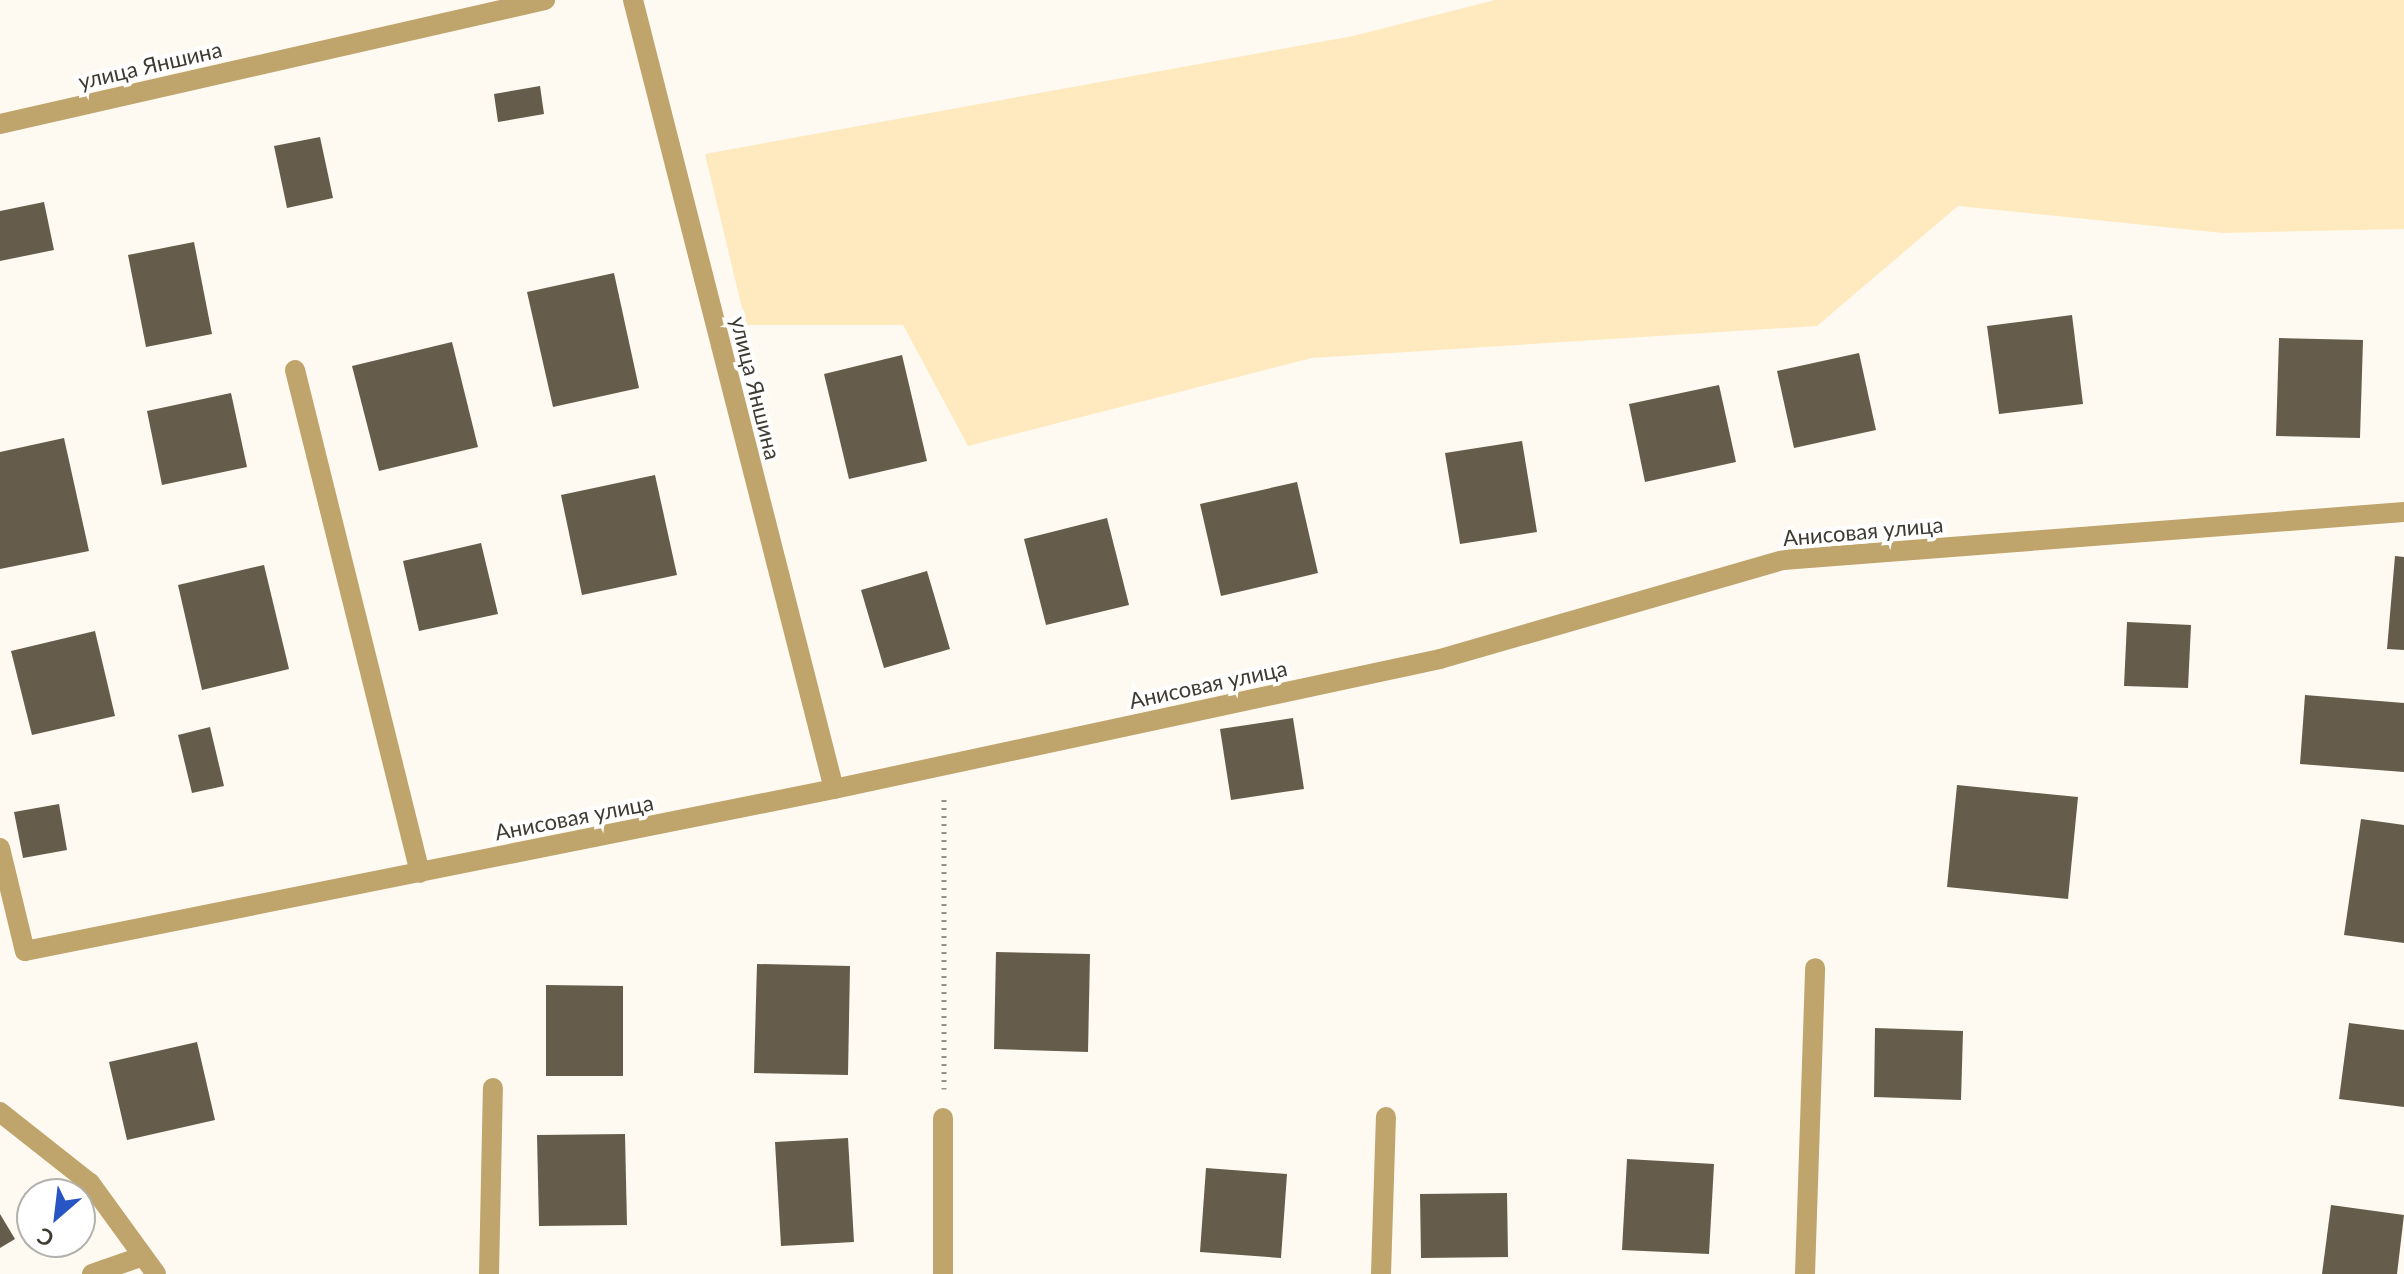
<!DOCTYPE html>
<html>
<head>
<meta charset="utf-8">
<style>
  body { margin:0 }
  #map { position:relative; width:2404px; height:1274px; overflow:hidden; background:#fefaf2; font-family:Lato,sans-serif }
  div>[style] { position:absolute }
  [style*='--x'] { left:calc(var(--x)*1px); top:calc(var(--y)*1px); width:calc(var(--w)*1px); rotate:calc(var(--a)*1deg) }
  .green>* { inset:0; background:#ffeac0 }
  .building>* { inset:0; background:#655c4b }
  .path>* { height:5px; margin-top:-2.5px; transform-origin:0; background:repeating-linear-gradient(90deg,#97938b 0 2px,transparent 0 8px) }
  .lane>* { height:20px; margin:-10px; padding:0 10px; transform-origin:10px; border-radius:10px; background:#bfa46c }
  .street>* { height:20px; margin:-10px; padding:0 10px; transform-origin:10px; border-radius:10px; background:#bfa46c }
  span { translate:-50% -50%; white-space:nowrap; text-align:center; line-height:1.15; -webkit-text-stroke:8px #fff; paint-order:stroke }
  .street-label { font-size:22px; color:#3f3b33 }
  .north { position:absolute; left:16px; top:1178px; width:80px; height:80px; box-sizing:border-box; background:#fff; border:2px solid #b2b1ad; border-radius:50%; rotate:208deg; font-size:22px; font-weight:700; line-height:32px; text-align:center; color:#3f3b33 }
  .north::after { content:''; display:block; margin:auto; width:28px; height:36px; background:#2855c4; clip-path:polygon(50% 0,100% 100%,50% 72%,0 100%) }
</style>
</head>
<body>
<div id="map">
  <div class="green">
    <i style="clip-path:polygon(1495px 0,2404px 0,2404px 229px,2223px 233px,1958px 206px,1817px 326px,1312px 358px,968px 446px,903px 325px,746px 325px,705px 154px,1353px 36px)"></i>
  </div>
  <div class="building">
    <i style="clip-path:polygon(540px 86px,544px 114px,498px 122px,494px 94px)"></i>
    <i style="clip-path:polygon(320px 137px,333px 198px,287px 208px,274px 146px)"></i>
    <i style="clip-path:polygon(44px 202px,54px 250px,0 261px,0 211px)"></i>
    <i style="clip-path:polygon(194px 242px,212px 334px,146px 347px,128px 255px)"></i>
    <i style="clip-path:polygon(614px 273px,639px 388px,553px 407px,527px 292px)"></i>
    <i style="clip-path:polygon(2072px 315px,2083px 404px,1999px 414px,1987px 326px)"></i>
    <i style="clip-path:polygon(2279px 338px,2363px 340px,2360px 438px,2276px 436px)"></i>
    <i style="clip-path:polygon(452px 342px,478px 447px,379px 471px,352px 366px)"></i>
    <i style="clip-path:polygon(1859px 353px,1876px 430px,1794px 448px,1777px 371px)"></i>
    <i style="clip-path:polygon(902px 355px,927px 461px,849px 479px,824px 374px)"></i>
    <i style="clip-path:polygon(1719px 385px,1736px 462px,1645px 482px,1629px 404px)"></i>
    <i style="clip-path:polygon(231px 393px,247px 467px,162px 485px,147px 411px)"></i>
    <i style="clip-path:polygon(64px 438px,89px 551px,0 569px,0 452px)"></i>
    <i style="clip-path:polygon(1522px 441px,1537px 532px,1460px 544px,1445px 453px)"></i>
    <i style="clip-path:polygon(655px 475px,677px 575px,582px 595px,561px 495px)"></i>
    <i style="clip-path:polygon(1297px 482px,1318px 573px,1221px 596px,1200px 504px)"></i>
    <i style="clip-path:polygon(1107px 518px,1129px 605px,1046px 625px,1024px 539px)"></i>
    <i style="clip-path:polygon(481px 543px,498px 614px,419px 631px,403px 561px)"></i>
    <i style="clip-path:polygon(2395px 556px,2404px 557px,2404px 650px,2387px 649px)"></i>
    <i style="clip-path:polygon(264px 565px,289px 669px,202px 690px,178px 585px)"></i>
    <i style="clip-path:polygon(927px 571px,950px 649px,884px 668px,861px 590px)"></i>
    <i style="clip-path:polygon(2127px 622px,2191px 625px,2188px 688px,2124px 686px)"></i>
    <i style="clip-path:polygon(95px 631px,115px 716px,32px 735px,11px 651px)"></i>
    <i style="clip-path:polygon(2305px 695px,2404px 703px,2404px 772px,2300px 764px)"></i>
    <i style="clip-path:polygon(1293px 718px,1304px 789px,1231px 800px,1220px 729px)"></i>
    <i style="clip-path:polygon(210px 727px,224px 786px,192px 793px,178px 735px)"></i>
    <i style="clip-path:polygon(1957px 785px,2078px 797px,2068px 899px,1947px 887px)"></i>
    <i style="clip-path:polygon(59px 804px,67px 850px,23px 858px,14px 812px)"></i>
    <i style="clip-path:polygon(2361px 819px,2404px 825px,2404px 943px,2344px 935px)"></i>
    <i style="clip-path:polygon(996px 952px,1090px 954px,1088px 1052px,994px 1049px)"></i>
    <i style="clip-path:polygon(757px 964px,850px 966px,848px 1075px,754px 1073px)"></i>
    <i style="clip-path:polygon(546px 985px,623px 986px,623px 1076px,546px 1076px)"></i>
    <i style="clip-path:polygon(2349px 1023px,2404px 1030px,2404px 1107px,2339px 1099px)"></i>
    <i style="clip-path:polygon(1875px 1028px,1963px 1031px,1961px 1100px,1874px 1097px)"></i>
    <i style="clip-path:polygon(197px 1042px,215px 1120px,127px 1140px,109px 1062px)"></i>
    <i style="clip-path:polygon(625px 1134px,627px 1225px,539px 1226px,537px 1135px)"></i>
    <i style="clip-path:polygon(848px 1138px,854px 1242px,781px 1246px,775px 1142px)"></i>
    <i style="clip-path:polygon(1627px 1159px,1714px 1164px,1709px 1254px,1622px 1250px)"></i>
    <i style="clip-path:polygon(1206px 1168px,1287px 1174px,1281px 1258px,1200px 1252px)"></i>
    <i style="clip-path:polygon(1507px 1193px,1508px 1257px,1421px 1258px,1420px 1194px)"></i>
    <i style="clip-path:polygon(2331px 1205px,2404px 1215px,2397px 1274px,2322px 1274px)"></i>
    <i style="clip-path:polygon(0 1214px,15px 1239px,0 1248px)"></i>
  </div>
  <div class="path">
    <i style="--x:944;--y:1089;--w:294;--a:-90"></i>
  </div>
  <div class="lane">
    <i style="--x:295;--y:370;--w:518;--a:76.04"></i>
    <i style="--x:0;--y:848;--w:106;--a:76.4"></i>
    <i style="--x:489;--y:1274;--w:186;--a:-88.8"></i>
    <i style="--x:943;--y:1274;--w:156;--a:-90"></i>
    <i style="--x:1381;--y:1274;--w:157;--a:-88.2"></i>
    <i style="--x:1805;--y:1274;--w:306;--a:-88.1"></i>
  </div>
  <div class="street">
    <i style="--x:633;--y:0;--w:814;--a:75.71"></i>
    <i style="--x:0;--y:124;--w:559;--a:-12.82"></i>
    <i style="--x:25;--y:951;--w:825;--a:-11.32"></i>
    <i style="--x:834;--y:789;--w:620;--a:-12.11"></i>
    <i style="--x:1440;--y:659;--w:357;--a:-16.1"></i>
    <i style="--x:1783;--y:560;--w:623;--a:-4.42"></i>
    <i style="--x:0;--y:1112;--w:115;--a:38.3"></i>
    <i style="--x:90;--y:1183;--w:112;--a:54"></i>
    <i style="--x:92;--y:1274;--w:54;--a:-19.4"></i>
  </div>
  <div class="street-label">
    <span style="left:150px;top:65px;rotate:-13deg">улица Яншина</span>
    <span style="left:756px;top:388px;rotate:76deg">улица Яншина</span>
    <span style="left:1863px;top:531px;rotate:-5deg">Анисовая улица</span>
    <span style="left:1208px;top:684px;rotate:-12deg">Анисовая улица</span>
    <span style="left:574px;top:817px;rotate:-11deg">Анисовая улица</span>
  </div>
  <div class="north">С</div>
</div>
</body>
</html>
